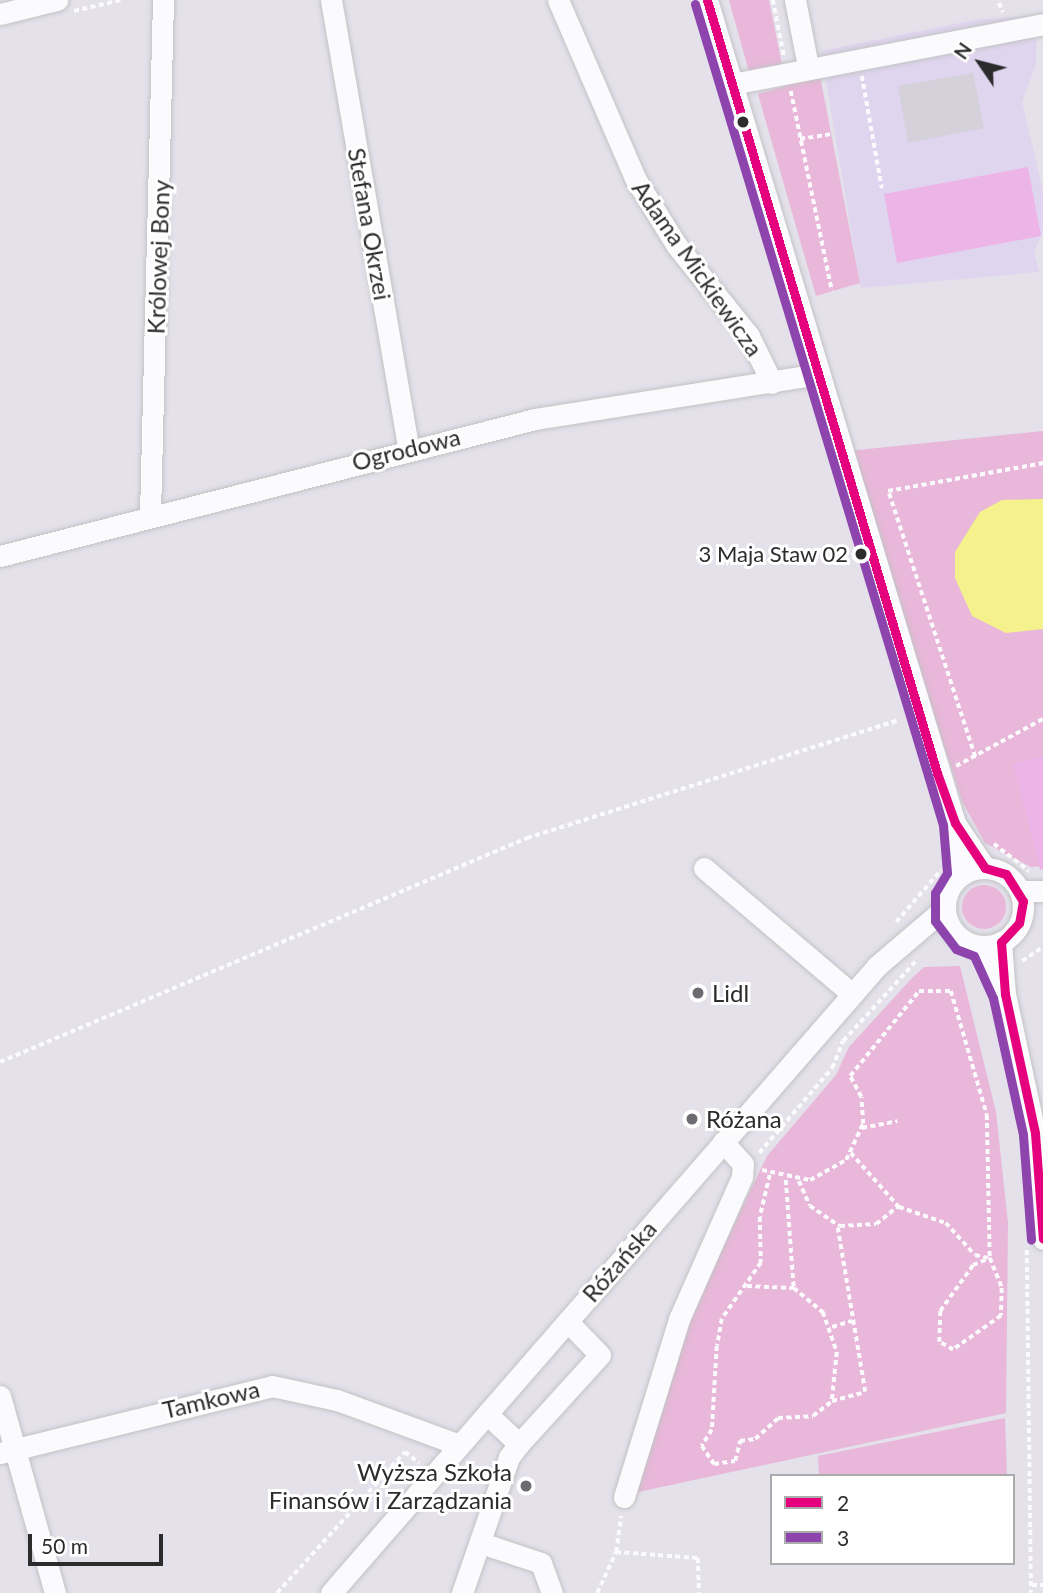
<!DOCTYPE html>
<html>
<head>
<meta charset="utf-8">
<style>
  body { margin:0 }
  #map { position:relative; width:1043px; height:1593px; overflow:hidden; background:#e4e1eb; font-family:Lato,sans-serif }
  div>[style] { position:absolute }
  [style*='--x'] { left:calc(var(--x)*1px); top:calc(var(--y)*1px); width:calc(var(--w)*1px); rotate:calc(var(--a)*1deg) }
  .education>* { inset:0; background:#dfd5ef }
  .green>* { inset:0; background:#e8b7d9 }
  .round { border-radius:50% }
  .pitch>* { inset:0; background:#edb4e8 }
  .plaza>* { inset:0; background:#d4d1da }
  .water>* { inset:0; background:#f5f28d }
  .path>* { height:3.5px; margin-top:-1.75px; transform-origin:0; background:repeating-linear-gradient(90deg,#fbfafc 0 5px,transparent 0 8.5px) }
  .roads { filter:drop-shadow(0 0 2px #c2c3c4) drop-shadow(0 0 2px #c2c3c4) }
  .minor>* { height:21px; margin:-10.5px; padding:0 10.5px; transform-origin:10.5px; border-radius:10.5px; background:#fbfafc }
  .minor>.ring { margin:-10.5px; padding:0; box-sizing:content-box; background:none; border:21px solid #fbfafc; border-radius:50% }
  .bus-1>* { height:9px; margin:-4.5px; padding:0 4.5px; transform-origin:4.5px; border-radius:4.5px; background:#e5007d }
  .bus-2>* { height:9px; margin:-4.5px; padding:0 4.5px; transform-origin:4.5px; border-radius:4.5px; background:#8e44ad }
  .dots>* { width:19px; height:19px; translate:-50% -50%; box-sizing:border-box; border:4px solid #fff; border-radius:50% }
  span { translate:-50% -50%; white-space:nowrap; text-align:center; line-height:1.15; -webkit-text-stroke:6px #fff; paint-order:stroke }
  .bus-label { font-size:22px; color:#2c2c2c }
  .right { translate:-100% -50%; text-align:right }
  .street-label { font-size:24px; color:#2c2c2c }
  .poi-label { font-size:24px; color:#2c2c2c }
  .left { translate:0 -50%; text-align:left }
  .legend { position:absolute; left:770px; top:1474px; width:245px; height:91px; box-sizing:border-box; background:#fff; border:2px solid #ababab; margin:0; padding:9px 12px; list-style:none; font-size:21px; color:#2c2c2c }
  .legend li { display:flex; align-items:center; gap:14px; height:35px }
  .legend b { width:35px; border:2px solid #ababab }
  .north { position:absolute; left:945px; top:28px; width:70px; height:70px; -webkit-text-stroke:5px #fff; paint-order:stroke; rotate:305deg; font-size:19px; font-weight:700; line-height:28px; text-align:center; color:#2c2c2c }
  .north::after { content:''; display:block; margin:auto; width:24px; height:32px; background:#2c2c2c; clip-path:polygon(50% 0,100% 100%,50% 72%,0 100%) }
  .scale { position:absolute; left:28px; top:1534px; width:135px; height:32px; box-sizing:border-box; border:4px solid #2c2c2c; border-top:0; padding-left:9px; font-size:21px; line-height:24px; white-space:nowrap; color:#2c2c2c; -webkit-text-stroke:5px #fff; paint-order:stroke }
</style>
</head>
<body>
<div id="map">
  <div class="education">
    <i style="clip-path:polygon(1037px 15px,1036px 64px,1022px 102px,1043px 191px,1043px 231px,1034px 252px,1039px 272px,861px 288px,821px 51px,974px 20px)"></i>
  </div>
  <div class="green">
    <i style="clip-path:polygon(729px 0,769px 0,782px 65px,749px 72px)"></i>
    <i style="clip-path:polygon(820px 76px,860px 283px,816px 296px,758px 94px)"></i>
    <i style="clip-path:polygon(1043px 431px,1043px 866px,1031px 867px,985px 843px,962px 801px,848px 451px)"></i>
    <i class="round" style="left:962px;top:885px;width:44px;height:44px"></i>
    <i style="clip-path:polygon(960px 966px,996px 1112px,1008px 1223px,1006px 1413px,638px 1492px,661px 1397px,696px 1304px,767px 1156px,836px 1075px,849px 1047px,912px 978px,924px 967px)"></i>
    <i style="clip-path:polygon(1005px 1418px,1007px 1476px,819px 1476px,818px 1456px)"></i>
  </div>
  <div class="pitch">
    <i style="clip-path:polygon(1028px 167px,1041px 236px,897px 263px,884px 194px)"></i>
    <i style="clip-path:polygon(1043px 756px,1043px 869px,1040px 870px,1013px 764px)"></i>
  </div>
  <div class="plaza">
    <i style="clip-path:polygon(973px 73px,984px 128px,908px 143px,898px 86px)"></i>
  </div>
  <div class="water">
    <i style="clip-path:polygon(1043px 499px,1043px 629px,1006px 633px,972px 616px,955px 578px,955px 552px,980px 512px,1002px 500px)"></i>
  </div>
  <div class="path">
    <i style="--x:773;--y:0;--w:57;--a:78.9"></i>
    <i style="--x:999;--y:3;--w:10;--a:66"></i>
    <i style="--x:74;--y:11;--w:48;--a:-13.2"></i>
    <i style="--x:862;--y:76;--w:114;--a:79.9"></i>
    <i style="--x:791;--y:91;--w:204;--a:78.4"></i>
    <i style="--x:800;--y:139;--w:31;--a:-9"></i>
    <i style="--x:975;--y:757;--w:280;--a:-108.1"></i>
    <i style="--x:888;--y:491;--w:158;--a:-10.2"></i>
    <i style="--x:956;--y:766;--w:99;--a:-28.4"></i>
    <i style="--x:994;--y:844;--w:44;--a:37.6"></i>
    <i style="--x:896;--y:922;--w:69;--a:-49.1"></i>
    <i style="--x:1022;--y:961;--w:25;--a:-34"></i>
    <i style="--x:0;--y:1062;--w:573;--a:-23.03"></i>
    <i style="--x:527;--y:838;--w:391;--a:-17.6"></i>
    <i style="--x:862;--y:1128;--w:36;--a:-11"></i>
    <i style="--x:759;--y:1153;--w:112;--a:-49.3"></i>
    <i style="--x:832;--y:1068;--w:29;--a:-68"></i>
    <i style="--x:843;--y:1041;--w:108;--a:-47.6"></i>
    <i style="--x:851;--y:1153;--w:72;--a:48.4"></i>
    <i style="--x:899;--y:1207;--w:50;--a:18.8"></i>
    <i style="--x:946;--y:1223;--w:43;--a:47.8"></i>
    <i style="--x:975;--y:1255;--w:13;--a:13"></i>
    <i style="--x:762;--y:1170;--w:49;--a:11.8"></i>
    <i style="--x:810;--y:1180;--w:41;--a:-29.1"></i>
    <i style="--x:846;--y:1160;--w:40;--a:-65"></i>
    <i style="--x:863;--y:1124;--w:27;--a:-94"></i>
    <i style="--x:861;--y:1097;--w:24;--a:-118"></i>
    <i style="--x:850;--y:1076;--w:109;--a:-50.9"></i>
    <i style="--x:919;--y:991;--w:32;--a:0"></i>
    <i style="--x:951;--y:991;--w:129;--a:73.8"></i>
    <i style="--x:987;--y:1115;--w:143;--a:88.8"></i>
    <i style="--x:990;--y:1258;--w:32;--a:68"></i>
    <i style="--x:1002;--y:1288;--w:28;--a:92"></i>
    <i style="--x:1001;--y:1316;--w:59;--a:144.7"></i>
    <i style="--x:953;--y:1350;--w:16;--a:-150"></i>
    <i style="--x:939;--y:1342;--w:31;--a:-88"></i>
    <i style="--x:940;--y:1311;--w:57;--a:-54.3"></i>
    <i style="--x:973;--y:1265;--w:18;--a:-22"></i>
    <i style="--x:770;--y:1175;--w:43;--a:103.4"></i>
    <i style="--x:760;--y:1217;--w:46;--a:88.8"></i>
    <i style="--x:761;--y:1263;--w:68;--a:124.9"></i>
    <i style="--x:722;--y:1319;--w:27;--a:100"></i>
    <i style="--x:717;--y:1346;--w:84;--a:93.4"></i>
    <i style="--x:712;--y:1430;--w:19;--a:122"></i>
    <i style="--x:702;--y:1446;--w:22;--a:56"></i>
    <i style="--x:714;--y:1464;--w:21;--a:-8"></i>
    <i style="--x:735;--y:1461;--w:21;--a:-76"></i>
    <i style="--x:740;--y:1441;--w:15;--a:-8"></i>
    <i style="--x:755;--y:1439;--w:31;--a:-42"></i>
    <i style="--x:778;--y:1418;--w:35;--a:-3"></i>
    <i style="--x:813;--y:1416;--w:24;--a:-38"></i>
    <i style="--x:832;--y:1401;--w:34;--a:-15"></i>
    <i style="--x:865;--y:1392;--w:169;--a:-99.5"></i>
    <i style="--x:786;--y:1180;--w:108;--a:85.8"></i>
    <i style="--x:799;--y:1181;--w:27;--a:66"></i>
    <i style="--x:810;--y:1206;--w:36;--a:34"></i>
    <i style="--x:840;--y:1226;--w:36;--a:-3"></i>
    <i style="--x:876;--y:1224;--w:28;--a:-39"></i>
    <i style="--x:1027;--y:1250;--w:343;--a:89.3"></i>
    <i style="--x:747;--y:1286;--w:47;--a:2.4"></i>
    <i style="--x:794;--y:1288;--w:38;--a:40"></i>
    <i style="--x:823;--y:1312;--w:42;--a:70.7"></i>
    <i style="--x:837;--y:1352;--w:49;--a:95.8"></i>
    <i style="--x:832;--y:1327;--w:21;--a:-17"></i>
    <i style="--x:405;--y:1452;--w:18;--a:38"></i>
    <i style="--x:616;--y:1552;--w:82;--a:4.2"></i>
    <i style="--x:698;--y:1558;--w:35;--a:88"></i>
    <i style="--x:1032;--y:1585;--w:11;--a:0"></i>
    <i style="--x:277;--y:1593;--w:190;--a:-47.8"></i>
    <i style="--x:597;--y:1593;--w:45;--a:-65.1"></i>
    <i style="--x:616;--y:1552;--w:36;--a:-82"></i>
  </div>
  <div class="roads">
    <div class="minor">
      <i style="--x:331;--y:0;--w:454;--a:80.2"></i>
      <i style="--x:558;--y:0;--w:196;--a:66.6"></i>
      <i style="--x:636;--y:180;--w:78;--a:58.2"></i>
      <i style="--x:677;--y:246;--w:115;--a:51.3"></i>
      <i style="--x:749;--y:336;--w:52;--a:63.9"></i>
      <i style="--x:707;--y:0;--w:860;--a:73.23"></i>
      <i style="--x:955;--y:823;--w:53;--a:84.6"></i>
      <i style="--x:795;--y:0;--w:67;--a:78.9"></i>
      <i style="--x:0;--y:14;--w:59;--a:-13.8"></i>
      <i style="--x:732;--y:84;--w:317;--a:-10.9"></i>
      <i style="--x:150;--y:514;--w:514;--a:-88.55"></i>
      <i style="--x:0;--y:556;--w:552;--a:-14.36"></i>
      <i style="--x:535;--y:419;--w:287;--a:-9"></i>
      <i style="--x:955;--y:823;--w:54;--a:56.3"></i>
      <i style="--x:704;--y:868;--w:194;--a:40.4"></i>
      <i class="ring" style="left:945px;top:868px;width:57px;height:57px"></i>
      <i style="--x:1020;--y:891;--w:23;--a:0"></i>
      <i style="--x:1001;--y:942;--w:52;--a:85.6"></i>
      <i style="--x:1005;--y:994;--w:142;--a:77.8"></i>
      <i style="--x:1035;--y:1133;--w:106;--a:85.7"></i>
      <i style="--x:983;--y:946;--w:53;--a:65.4"></i>
      <i style="--x:0;--y:1396;--w:205;--a:74.4"></i>
      <i style="--x:519;--y:1444;--w:120;--a:-47.7"></i>
      <i style="--x:600;--y:1355;--w:47;--a:-134.1"></i>
      <i style="--x:0;--y:1453;--w:280;--a:-13.8"></i>
      <i style="--x:272;--y:1386;--w:66;--a:12.2"></i>
      <i style="--x:337;--y:1400;--w:130;--a:20.2"></i>
      <i style="--x:624;--y:1497;--w:186;--a:-72.8"></i>
      <i style="--x:679;--y:1319;--w:155;--a:-66.1"></i>
      <i style="--x:742;--y:1177;--w:13;--a:-86"></i>
      <i style="--x:743;--y:1164;--w:30;--a:-132"></i>
      <i style="--x:481;--y:1543;--w:63;--a:18.4"></i>
      <i style="--x:541;--y:1563;--w:32;--a:70"></i>
      <i style="--x:331;--y:1593;--w:831;--a:-48.95"></i>
      <i style="--x:877;--y:966;--w:89;--a:-40.5"></i>
      <i style="--x:462;--y:1593;--w:144;--a:-70.9"></i>
      <i style="--x:509;--y:1457;--w:16;--a:-52"></i>
      <i style="--x:519;--y:1444;--w:44;--a:-136.8"></i>
    </div>
  </div>
  <div class="bus-1">
    <i style="--x:707;--y:0;--w:806;--a:73.43"></i>
    <i style="--x:937;--y:773;--w:53;--a:70.2"></i>
    <i style="--x:955;--y:823;--w:54;--a:56.3"></i>
    <i style="--x:985;--y:868;--w:22;--a:16"></i>
    <i style="--x:1006;--y:874;--w:32;--a:58"></i>
    <i style="--x:1023;--y:901;--w:22;--a:100"></i>
    <i style="--x:1019;--y:923;--w:26;--a:133"></i>
    <i style="--x:1001;--y:942;--w:52;--a:85.6"></i>
    <i style="--x:1005;--y:994;--w:142;--a:77.8"></i>
    <i style="--x:1035;--y:1133;--w:106;--a:85.7"></i>
  </div>
  <div class="bus-2">
    <i style="--x:695;--y:4;--w:858;--a:73.19"></i>
    <i style="--x:943;--y:825;--w:48;--a:85.2"></i>
    <i style="--x:947;--y:873;--w:23;--a:121"></i>
    <i style="--x:935;--y:893;--w:28;--a:90"></i>
    <i style="--x:935;--y:921;--w:35;--a:53"></i>
    <i style="--x:956;--y:949;--w:19;--a:21"></i>
    <i style="--x:974;--y:956;--w:46;--a:65.7"></i>
    <i style="--x:993;--y:998;--w:140;--a:77.6"></i>
    <i style="--x:1023;--y:1135;--w:105;--a:85.6"></i>
  </div>
  <div class="dots">
    <i style="left:743px;top:122px;background:#2c2c2c"></i>
    <i style="left:861px;top:554px;background:#2c2c2c"></i>
    <i style="left:698px;top:993px;background:#6c6b6f"></i>
    <i style="left:692px;top:1119px;background:#6c6b6f"></i>
    <i style="left:526px;top:1486px;background:#6c6b6f"></i>
  </div>
  <div class="bus-label">
    <span class="right" style="left:848px;top:554px">3 Maja Staw 02</span>
  </div>
  <div class="street-label">
    <span style="left:370px;top:224px;rotate:80deg">Stefana Okrzei</span>
    <span style="left:158px;top:257px;rotate:-88deg">Królowej Bony</span>
    <span style="left:698px;top:268px;rotate:55deg">Adama Mickiewicza</span>
    <span style="left:406px;top:449px;rotate:-14deg">Ogrodowa</span>
    <span style="left:619px;top:1261px;rotate:-49deg">Różańska</span>
    <span style="left:211px;top:1399px;rotate:-13deg">Tamkowa</span>
  </div>
  <div class="poi-label">
    <span class="left" style="left:712px;top:993px">Lidl</span>
    <span class="left" style="left:706px;top:1119px">Różana</span>
    <span class="right" style="left:512px;top:1486px">Wyższa Szkoła<br>Finansów i Zarządzania</span>
  </div>
  <ul class="legend">
  <li><b style="height:9px;background:#e5007d"></b>2</li>
  <li><b style="height:9px;background:#8e44ad"></b>3</li>
  </ul>
  <div class="north">N</div>
  <div class="scale">50 m</div>
</div>
</body>
</html>
